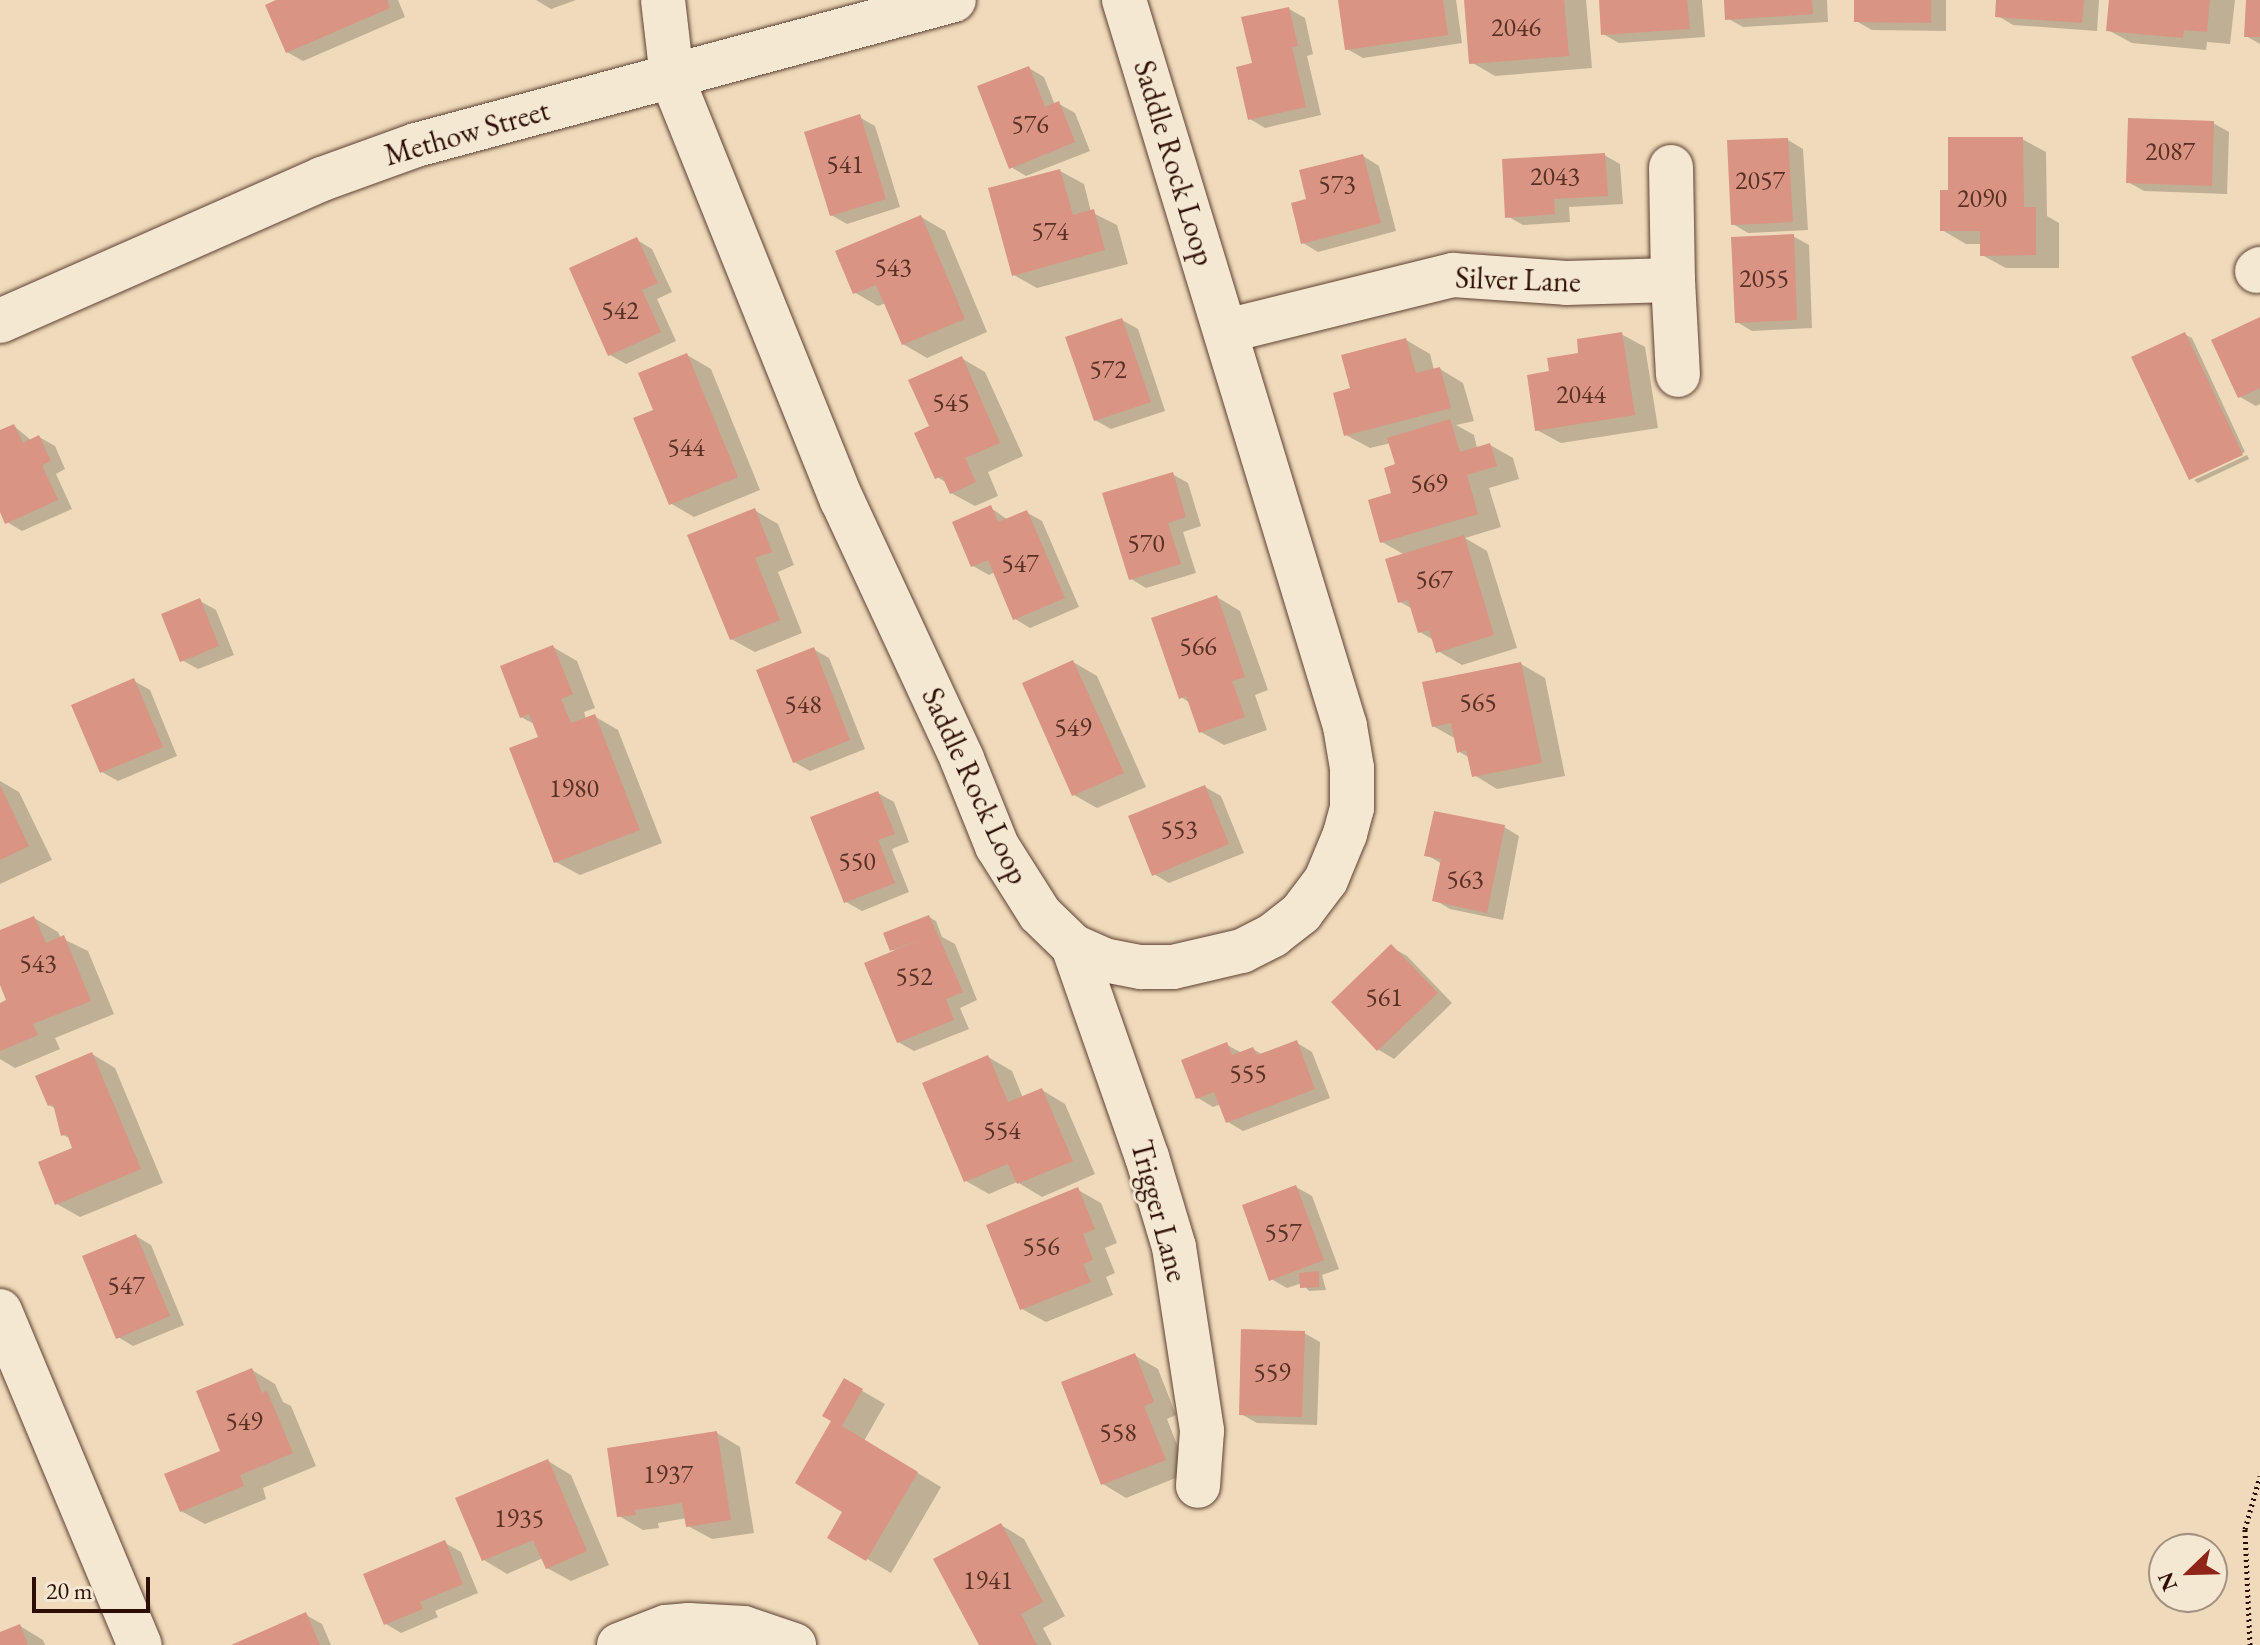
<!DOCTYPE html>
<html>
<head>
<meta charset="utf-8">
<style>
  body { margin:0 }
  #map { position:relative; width:2260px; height:1645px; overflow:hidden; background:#efdbbb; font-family:"EB Garamond",serif }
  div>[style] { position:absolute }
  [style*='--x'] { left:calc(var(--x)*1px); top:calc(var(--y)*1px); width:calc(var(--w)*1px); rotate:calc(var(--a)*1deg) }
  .shadow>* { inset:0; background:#0003 }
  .building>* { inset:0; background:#d99483 }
  .path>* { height:5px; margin-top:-2.5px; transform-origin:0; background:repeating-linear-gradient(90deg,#2e0e04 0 2px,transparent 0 6px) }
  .roads { filter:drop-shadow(0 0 2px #5e4132) drop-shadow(0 0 2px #5e4132) }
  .minor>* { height:44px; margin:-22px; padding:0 22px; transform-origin:22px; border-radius:22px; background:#f5e8d3 }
  .tertiary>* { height:44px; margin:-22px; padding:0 22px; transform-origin:22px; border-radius:22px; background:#f5e8d3 }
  span { translate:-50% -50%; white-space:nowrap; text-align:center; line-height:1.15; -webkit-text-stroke:6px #f5e8d3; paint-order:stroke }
  .number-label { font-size:26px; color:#593024 }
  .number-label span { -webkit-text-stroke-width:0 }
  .street-label { font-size:30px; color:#2e0e04 }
  .north { position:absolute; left:2148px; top:1533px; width:80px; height:80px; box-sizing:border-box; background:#f5e8d3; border:2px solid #a59180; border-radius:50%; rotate:247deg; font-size:22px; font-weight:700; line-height:32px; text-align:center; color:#2e0e04 }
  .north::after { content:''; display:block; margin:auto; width:28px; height:36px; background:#8f2418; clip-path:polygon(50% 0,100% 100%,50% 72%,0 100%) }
  .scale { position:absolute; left:32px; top:1577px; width:118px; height:36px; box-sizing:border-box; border:4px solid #2e0e04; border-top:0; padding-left:10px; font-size:24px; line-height:28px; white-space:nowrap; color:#2e0e04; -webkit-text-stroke:6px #f5e8d3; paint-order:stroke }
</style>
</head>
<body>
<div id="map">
  <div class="shadow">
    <i style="clip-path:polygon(281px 0,398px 0,405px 17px,303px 61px,287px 52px)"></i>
    <i style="clip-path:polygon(536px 0,576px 0,551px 9px)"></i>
    <i style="clip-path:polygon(1340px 0,1456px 0,1462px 43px,1363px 58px,1347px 49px)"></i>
    <i style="clip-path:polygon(1478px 0,1586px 0,1592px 68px,1495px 76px,1471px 62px)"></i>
    <i style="clip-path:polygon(1601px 0,1702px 0,1705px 37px,1619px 43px,1603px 34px)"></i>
    <i style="clip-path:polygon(1726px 0,1827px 0,1828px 22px,1743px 27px,1727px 18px)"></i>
    <i style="clip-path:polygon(1856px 0,1946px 0,1946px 31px,1872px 30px,1856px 21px)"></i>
    <i style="clip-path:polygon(1998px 0,2099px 0,2097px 31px,2013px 25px,1998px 16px)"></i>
    <i style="clip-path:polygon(2111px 0,2235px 0,2230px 44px,2207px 42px,2206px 50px,2132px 43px,2108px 30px)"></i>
    <i style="clip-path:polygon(2248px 0,2260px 0,2260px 44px,2246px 36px)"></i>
    <i style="clip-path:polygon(1289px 9px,1305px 18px,1313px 54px,1307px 56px,1321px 115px,1265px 128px,1250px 119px,1255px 65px)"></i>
    <i style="clip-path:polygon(1029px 68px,1044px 77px,1055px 105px,1059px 104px,1075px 113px,1090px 151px,1026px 176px,1011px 167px)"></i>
    <i style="clip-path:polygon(859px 117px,875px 126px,900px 207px,847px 224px,831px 215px)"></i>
    <i style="clip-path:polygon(2213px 123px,2229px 132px,2227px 194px,2144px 191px,2128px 182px)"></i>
    <i style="clip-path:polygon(2022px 139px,2046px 152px,2047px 216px,2059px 223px,2059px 268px,2006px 268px,1982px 255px,1982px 244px,1966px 244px,1942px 230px,1950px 192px)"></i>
    <i style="clip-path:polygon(1788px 140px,1803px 149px,1808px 230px,1748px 233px,1733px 224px)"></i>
    <i style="clip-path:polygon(1604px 155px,1620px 164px,1623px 204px,1569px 207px,1570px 222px,1523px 225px,1507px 216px)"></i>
    <i style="clip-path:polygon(1363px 156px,1379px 166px,1396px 231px,1318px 252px,1303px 243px,1309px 201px)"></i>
    <i style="clip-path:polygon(1060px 171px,1084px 184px,1091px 212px,1117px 225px,1128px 264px,1037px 288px,1014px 275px)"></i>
    <i style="clip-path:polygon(921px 217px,945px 231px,987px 332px,927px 358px,903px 344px,886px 303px,878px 306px,854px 292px)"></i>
    <i style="clip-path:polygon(1793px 236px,1809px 245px,1812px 328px,1752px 331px,1737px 322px)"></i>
    <i style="clip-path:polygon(637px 240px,652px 249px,672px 292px,657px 299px,676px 341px,626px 364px,610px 355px)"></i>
    <i style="clip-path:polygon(2260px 319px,2260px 404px,2256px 406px,2240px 397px)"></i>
    <i style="clip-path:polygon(1122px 320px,1138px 329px,1165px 411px,1111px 429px,1095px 420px)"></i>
    <i style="clip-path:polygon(1621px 334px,1645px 347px,1658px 428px,1561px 443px,1537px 430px,1551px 373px)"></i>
    <i style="clip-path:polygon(2184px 334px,2192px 338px,2245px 452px,2192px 476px,2192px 480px)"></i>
    <i style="clip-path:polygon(1406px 340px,1430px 354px,1434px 370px,1440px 369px,1463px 383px,1474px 421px,1456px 425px,1474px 435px,1477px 448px,1490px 445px,1513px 458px,1519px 479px,1489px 488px,1501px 527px,1465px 538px,1487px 551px,1517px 648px,1462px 665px,1438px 651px,1435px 641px,1420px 632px,1413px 609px,1400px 602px,1405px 555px,1382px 542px,1398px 466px,1391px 443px,1370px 448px,1346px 435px,1352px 390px)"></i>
    <i style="clip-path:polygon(687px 355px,711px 369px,760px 490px,694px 517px,670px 503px,656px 411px)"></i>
    <i style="clip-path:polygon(961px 358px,985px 372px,1023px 456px,988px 472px,998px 496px,975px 506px,951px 493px,947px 483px,937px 477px)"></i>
    <i style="clip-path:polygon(14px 426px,32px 441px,39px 437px,55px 446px,65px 469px,56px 474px,72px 509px,22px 531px,7px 522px,0 507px,0 432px)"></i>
    <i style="clip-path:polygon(2247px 455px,2249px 459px,2198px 483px,2194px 480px)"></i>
    <i style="clip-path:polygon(1172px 474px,1188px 483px,1201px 526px,1183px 532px,1196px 573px,1146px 588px,1131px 579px)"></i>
    <i style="clip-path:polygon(991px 508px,1008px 520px,1026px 512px,1042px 521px,1079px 607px,1030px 628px,1015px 619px,995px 572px,989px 575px,973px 566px)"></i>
    <i style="clip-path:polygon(754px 510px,778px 524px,794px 565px,778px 572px,802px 633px,755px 652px,731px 639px)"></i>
    <i style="clip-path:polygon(1217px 597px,1240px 611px,1268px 690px,1255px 695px,1267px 730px,1224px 745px,1201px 732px,1190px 703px,1181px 697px)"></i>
    <i style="clip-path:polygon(200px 601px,216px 610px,234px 655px,198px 669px,182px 660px)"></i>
    <i style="clip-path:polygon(553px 647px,577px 661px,595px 708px,584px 712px,586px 719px,594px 716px,618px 730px,662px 843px,580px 875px,556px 862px,541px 738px,536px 725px,521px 717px)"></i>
    <i style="clip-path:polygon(813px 649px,829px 658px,865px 749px,810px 771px,794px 762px)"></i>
    <i style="clip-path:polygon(1073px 662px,1097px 676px,1146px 787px,1097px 808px,1074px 795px)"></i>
    <i style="clip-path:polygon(1521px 664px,1545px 678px,1565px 776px,1497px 789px,1474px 775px,1470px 758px,1458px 751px,1456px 739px,1433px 726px)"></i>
    <i style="clip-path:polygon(134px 681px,150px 690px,177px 756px,118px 781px,102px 772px)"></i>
    <i style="clip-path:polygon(0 781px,19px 792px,52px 860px,0 884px)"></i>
    <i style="clip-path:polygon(1205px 787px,1221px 796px,1244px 853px,1169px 883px,1154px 874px)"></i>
    <i style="clip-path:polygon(878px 793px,894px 802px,909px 842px,892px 849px,909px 892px,862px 911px,846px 902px)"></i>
    <i style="clip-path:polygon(1504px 827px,1519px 836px,1503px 920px,1450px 909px,1435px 900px,1442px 864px,1427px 855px)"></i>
    <i style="clip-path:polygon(929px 917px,936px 921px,942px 937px,955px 944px,977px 1000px,960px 1008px,969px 1029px,914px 1051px,898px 1042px,896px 952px,891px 949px)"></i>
    <i style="clip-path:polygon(34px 918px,58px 932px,61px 938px,88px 951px,114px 1014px,55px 1038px,60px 1049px,15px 1068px,0 1059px,0 1005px,9px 1001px,0 979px,0 932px)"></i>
    <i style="clip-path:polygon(1391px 947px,1407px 956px,1452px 1003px,1394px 1059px,1379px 1050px,1334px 1002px)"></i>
    <i style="clip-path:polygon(1297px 1043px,1312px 1052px,1330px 1098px,1243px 1131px,1228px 1122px,1221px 1104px,1213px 1107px,1198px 1098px,1227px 1045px,1242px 1053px,1253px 1049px,1263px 1055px)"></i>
    <i style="clip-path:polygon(92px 1054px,115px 1068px,163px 1183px,80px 1217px,57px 1204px,75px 1149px,71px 1139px,63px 1135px,56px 1109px,49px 1105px)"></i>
    <i style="clip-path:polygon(988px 1057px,1012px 1071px,1023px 1098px,1042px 1090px,1065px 1104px,1095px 1174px,1042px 1197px,1017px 1182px,989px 1194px,966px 1181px)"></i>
    <i style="clip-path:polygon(1296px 1187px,1312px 1196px,1339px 1269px,1322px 1275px,1326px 1290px,1309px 1291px,1302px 1283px,1287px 1288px,1271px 1279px)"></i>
    <i style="clip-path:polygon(1078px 1190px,1101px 1203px,1117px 1243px,1105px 1248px,1115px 1273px,1106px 1277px,1113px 1295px,1046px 1322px,1022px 1309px)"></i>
    <i style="clip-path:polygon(136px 1236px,151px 1245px,184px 1325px,133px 1346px,118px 1337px)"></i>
    <i style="clip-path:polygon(1304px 1333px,1320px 1342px,1317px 1425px,1257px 1423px,1241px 1414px)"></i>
    <i style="clip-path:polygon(1134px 1355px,1158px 1369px,1176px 1415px,1167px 1419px,1188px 1473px,1126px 1498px,1103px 1484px)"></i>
    <i style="clip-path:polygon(252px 1370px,275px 1384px,283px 1402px,291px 1406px,316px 1466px,263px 1488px,266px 1499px,205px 1524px,181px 1511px,223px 1452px)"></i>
    <i style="clip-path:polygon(845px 1381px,885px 1404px,864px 1441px,941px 1487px,891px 1573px,830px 1537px,845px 1511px,834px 1421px)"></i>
    <i style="clip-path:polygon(717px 1433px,740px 1447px,754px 1533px,712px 1539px,688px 1526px,687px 1518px,658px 1523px,659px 1528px,643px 1530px,619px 1516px)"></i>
    <i style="clip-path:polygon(548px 1461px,571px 1475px,609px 1565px,571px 1581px,547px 1568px,543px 1558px,507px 1574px,484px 1560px)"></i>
    <i style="clip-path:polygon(1001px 1525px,1024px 1539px,1065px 1616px,1043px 1628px,1052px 1645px,981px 1645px)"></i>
    <i style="clip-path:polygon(445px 1543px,461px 1552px,478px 1593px,435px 1611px,438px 1617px,401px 1633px,386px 1624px)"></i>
    <i style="clip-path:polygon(306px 1615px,322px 1624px,331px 1645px,237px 1645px)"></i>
    <i style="clip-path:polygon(20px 1626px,43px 1640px,45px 1645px,0 1645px,0 1634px)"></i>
  </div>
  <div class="building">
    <i style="clip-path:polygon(276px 0,387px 0,390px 8px,286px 53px,265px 5px)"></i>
    <i style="clip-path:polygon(1338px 0,1443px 0,1448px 35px,1345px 50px)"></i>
    <i style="clip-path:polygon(1464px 0,1564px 0,1569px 56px,1469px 64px)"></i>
    <i style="clip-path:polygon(1599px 0,1687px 0,1690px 29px,1601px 35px)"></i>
    <i style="clip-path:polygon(1724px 0,1812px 0,1813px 14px,1725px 20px)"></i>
    <i style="clip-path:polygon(1854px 0,1931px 0,1931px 23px,1854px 22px)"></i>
    <i style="clip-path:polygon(1996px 0,2084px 0,2082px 23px,1995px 17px)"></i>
    <i style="clip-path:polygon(2109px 0,2210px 0,2207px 32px,2184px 30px,2183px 38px,2106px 31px)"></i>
    <i style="clip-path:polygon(2246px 0,2260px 0,2260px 37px,2244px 37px)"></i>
    <i style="clip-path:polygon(1289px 7px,1298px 46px,1292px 47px,1306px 107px,1248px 120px,1236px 67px,1252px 63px,1241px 17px)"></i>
    <i style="clip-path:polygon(1029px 66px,1045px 107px,1059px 101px,1075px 142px,1009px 169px,977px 86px)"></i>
    <i style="clip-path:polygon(860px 114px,886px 199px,830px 216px,804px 132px)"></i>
    <i style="clip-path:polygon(2128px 118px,2214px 121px,2212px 186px,2126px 183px)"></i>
    <i style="clip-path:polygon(1948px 137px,2023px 137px,2024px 207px,2036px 207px,2036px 255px,1980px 256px,1980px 231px,1940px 231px,1940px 190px,1948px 190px)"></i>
    <i style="clip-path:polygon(1788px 138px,1793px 222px,1731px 225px,1727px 140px)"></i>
    <i style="clip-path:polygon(1605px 153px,1608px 196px,1554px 199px,1555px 214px,1505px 218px,1502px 159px)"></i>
    <i style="clip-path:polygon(1363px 154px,1381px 223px,1301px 244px,1291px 203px,1306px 199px,1299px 170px)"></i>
    <i style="clip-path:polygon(1060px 169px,1073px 215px,1094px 209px,1105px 250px,1012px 276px,988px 188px)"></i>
    <i style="clip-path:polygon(921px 215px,965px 319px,902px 345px,876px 285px,853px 294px,835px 251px)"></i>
    <i style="clip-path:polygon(1794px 234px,1797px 320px,1735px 323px,1731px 237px)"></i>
    <i style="clip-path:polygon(637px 237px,658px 283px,642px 290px,661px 332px,608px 356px,569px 268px)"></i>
    <i style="clip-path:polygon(2260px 317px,2260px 388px,2238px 398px,2211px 340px)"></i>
    <i style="clip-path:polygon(1122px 318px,1151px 402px,1094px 421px,1065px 337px)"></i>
    <i style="clip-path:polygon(1622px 332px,1635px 415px,1535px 431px,1527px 375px,1549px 371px,1547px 358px,1578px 353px,1577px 339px)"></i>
    <i style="clip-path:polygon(2185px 332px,2243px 455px,2189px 480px,2131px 357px)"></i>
    <i style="clip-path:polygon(1406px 338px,1416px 373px,1440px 367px,1451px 408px,1344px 436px,1333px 393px,1350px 388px,1341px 355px)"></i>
    <i style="clip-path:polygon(687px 353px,738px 477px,669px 505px,633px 418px,653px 410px,638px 373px)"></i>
    <i style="clip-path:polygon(962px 356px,1000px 443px,965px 458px,976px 482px,950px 494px,942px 476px,935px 479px,914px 433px,929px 426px,908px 380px)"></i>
    <i style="clip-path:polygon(1450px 419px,1460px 452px,1490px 443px,1497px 466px,1467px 475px,1478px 514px,1380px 543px,1368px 500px,1391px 493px,1384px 468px,1395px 464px,1387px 438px)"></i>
    <i style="clip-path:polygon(14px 424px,23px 443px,39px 435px,51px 461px,42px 465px,58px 500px,5px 524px,0 512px,0 430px)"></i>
    <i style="clip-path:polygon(1173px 472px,1186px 517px,1168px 523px,1181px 564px,1129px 580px,1102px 493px)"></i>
    <i style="clip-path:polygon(991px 505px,998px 522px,1027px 510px,1065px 598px,1013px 620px,988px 560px,971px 567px,952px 522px)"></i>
    <i style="clip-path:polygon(755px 508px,772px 552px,755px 558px,780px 620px,730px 640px,687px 535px)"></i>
    <i style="clip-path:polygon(1464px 535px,1494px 635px,1436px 653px,1429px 630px,1418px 633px,1408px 600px,1398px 603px,1385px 559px)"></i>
    <i style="clip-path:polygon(1217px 595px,1245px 677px,1232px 681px,1245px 717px,1199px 733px,1186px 696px,1179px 699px,1151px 618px)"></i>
    <i style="clip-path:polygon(200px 598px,219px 646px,180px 662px,161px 614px)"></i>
    <i style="clip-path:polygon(553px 645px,573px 694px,561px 699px,571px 723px,595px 714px,640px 830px,554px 863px,509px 748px,538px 737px,529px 714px,520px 718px,500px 666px)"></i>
    <i style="clip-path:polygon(814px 647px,850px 740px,793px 763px,756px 670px)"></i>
    <i style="clip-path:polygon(1073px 660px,1124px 773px,1072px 796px,1022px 683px)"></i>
    <i style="clip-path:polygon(1521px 662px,1542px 763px,1472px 777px,1466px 750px,1457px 753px,1451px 723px,1432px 727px,1422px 682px)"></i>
    <i style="clip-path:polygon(134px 678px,163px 747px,100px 773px,71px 705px)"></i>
    <i style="clip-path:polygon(0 785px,29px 846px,0 860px)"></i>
    <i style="clip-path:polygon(1205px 785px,1229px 844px,1152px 876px,1128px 816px)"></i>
    <i style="clip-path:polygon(878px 791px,895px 834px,878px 840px,895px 883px,844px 903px,810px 817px)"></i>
    <i style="clip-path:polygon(1434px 811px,1505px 825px,1487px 913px,1432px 901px,1441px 859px,1424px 856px)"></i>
    <i style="clip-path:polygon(929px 915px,963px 992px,946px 999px,954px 1020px,897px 1043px,864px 963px,927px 937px,890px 951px,883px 933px)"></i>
    <i style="clip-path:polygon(34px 916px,46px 943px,64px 935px,91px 1001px,33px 1024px,38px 1035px,0 1051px,0 1003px,6px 1000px,0 985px,0 930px)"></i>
    <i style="clip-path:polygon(1391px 944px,1438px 993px,1377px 1051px,1331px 1002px)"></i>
    <i style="clip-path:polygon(1297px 1040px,1315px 1089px,1226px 1123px,1214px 1092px,1196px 1099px,1181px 1060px,1227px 1042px,1232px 1055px,1253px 1047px,1257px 1055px)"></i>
    <i style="clip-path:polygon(92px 1052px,141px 1169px,55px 1205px,38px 1162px,72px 1148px,67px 1134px,61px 1136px,53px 1104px,48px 1106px,35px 1076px)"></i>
    <i style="clip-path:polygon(988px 1055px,1008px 1102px,1042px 1088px,1073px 1161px,1017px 1184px,1008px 1164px,964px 1182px,922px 1083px)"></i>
    <i style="clip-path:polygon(1296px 1185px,1324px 1260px,1269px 1281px,1242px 1205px)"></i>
    <i style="clip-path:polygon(1078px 1187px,1095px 1229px,1083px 1234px,1093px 1260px,1083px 1264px,1091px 1282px,1020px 1310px,986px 1225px)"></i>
    <i style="clip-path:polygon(136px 1234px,170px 1316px,116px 1339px,82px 1256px)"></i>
    <i style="clip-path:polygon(1319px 1271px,1319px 1287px,1300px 1288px,1299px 1273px)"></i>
    <i style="clip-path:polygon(1241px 1329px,1305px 1331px,1302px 1417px,1239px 1415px)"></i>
    <i style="clip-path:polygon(1135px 1353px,1154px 1402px,1144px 1406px,1166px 1460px,1101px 1485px,1061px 1382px)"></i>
    <i style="clip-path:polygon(252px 1368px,262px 1393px,267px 1391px,293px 1453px,240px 1475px,244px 1486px,180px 1512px,164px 1474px,220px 1451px,196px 1391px)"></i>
    <i style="clip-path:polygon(844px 1378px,863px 1389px,842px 1426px,918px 1472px,866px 1561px,827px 1538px,842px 1512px,795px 1483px,831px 1421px,822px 1416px)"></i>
    <i style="clip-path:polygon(717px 1431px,731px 1520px,686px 1527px,682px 1503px,635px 1510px,636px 1515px,617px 1517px,607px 1448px)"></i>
    <i style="clip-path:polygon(548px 1459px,587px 1551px,546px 1569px,533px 1540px,482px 1561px,455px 1498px)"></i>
    <i style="clip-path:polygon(1001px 1523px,1043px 1602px,1021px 1614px,1037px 1645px,979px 1645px,933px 1559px)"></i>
    <i style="clip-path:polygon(445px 1540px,463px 1584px,420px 1602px,423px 1609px,384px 1625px,363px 1574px)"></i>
    <i style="clip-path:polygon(306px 1612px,320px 1645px,231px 1645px)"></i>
    <i style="clip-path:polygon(20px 1624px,28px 1645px,0 1645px,0 1632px)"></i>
  </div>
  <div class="path">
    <i style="--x:2250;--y:1645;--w:116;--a:-92.5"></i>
    <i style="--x:2245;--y:1529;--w:55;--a:-74.2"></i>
  </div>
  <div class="roads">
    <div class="minor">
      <i style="--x:663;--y:0;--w:79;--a:83.4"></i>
      <i style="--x:672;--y:78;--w:455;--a:68.1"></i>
      <i style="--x:842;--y:500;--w:285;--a:65.1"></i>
      <i style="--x:962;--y:759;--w:94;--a:68.1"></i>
      <i style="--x:997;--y:846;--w:80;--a:57.7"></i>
      <i style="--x:1040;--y:914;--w:46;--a:44.1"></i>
      <i style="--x:1073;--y:946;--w:34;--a:24"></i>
      <i style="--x:1104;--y:960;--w:38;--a:11"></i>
      <i style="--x:1141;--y:967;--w:32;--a:0"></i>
      <i style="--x:1173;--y:967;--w:71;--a:-13.1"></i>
      <i style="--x:1242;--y:951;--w:35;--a:-27"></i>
      <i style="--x:1273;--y:935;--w:36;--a:-38"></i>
      <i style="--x:1301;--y:913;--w:41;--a:-52.9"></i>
      <i style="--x:1326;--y:880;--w:50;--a:-67.6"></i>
      <i style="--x:1345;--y:834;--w:27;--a:-75"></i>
      <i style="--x:1352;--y:808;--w:40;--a:-90"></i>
      <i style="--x:1352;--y:768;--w:43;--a:-99.5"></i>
      <i style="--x:1345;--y:726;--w:759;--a:-106.93"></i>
      <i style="--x:1671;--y:167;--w:113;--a:89"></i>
      <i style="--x:2257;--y:271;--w:4;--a:-34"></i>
      <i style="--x:1226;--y:331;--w:234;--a:-13.9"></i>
      <i style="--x:1453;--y:275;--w:113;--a:4"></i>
      <i style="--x:1566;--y:283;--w:107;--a:-1.6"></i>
      <i style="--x:1673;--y:280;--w:95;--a:87"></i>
      <i style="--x:1073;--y:946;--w:224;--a:70.7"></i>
      <i style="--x:1147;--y:1157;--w:94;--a:73.3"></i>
      <i style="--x:1174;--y:1247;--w:186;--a:81.3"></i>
      <i style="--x:1202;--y:1431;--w:55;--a:94.2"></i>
      <i style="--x:0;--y:1311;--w:362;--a:67.3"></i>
      <i style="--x:619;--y:1645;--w:50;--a:-21"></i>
      <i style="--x:666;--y:1627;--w:23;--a:-5"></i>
      <i style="--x:689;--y:1625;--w:55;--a:3.1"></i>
      <i style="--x:744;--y:1628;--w:53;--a:18.8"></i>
    </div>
    <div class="tertiary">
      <i style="--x:0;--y:321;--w:352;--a:-23.8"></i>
      <i style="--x:322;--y:179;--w:100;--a:-19.9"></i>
      <i style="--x:416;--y:145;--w:557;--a:-15.08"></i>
    </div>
  </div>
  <div class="number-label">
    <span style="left:1516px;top:28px">2046</span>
    <span style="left:1030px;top:125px">576</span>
    <span style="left:2170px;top:152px">2087</span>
    <span style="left:845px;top:165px">541</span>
    <span style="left:1555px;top:177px">2043</span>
    <span style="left:1760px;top:181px">2057</span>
    <span style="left:1337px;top:185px">573</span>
    <span style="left:1982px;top:199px">2090</span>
    <span style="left:1050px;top:232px">574</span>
    <span style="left:893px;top:268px">543</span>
    <span style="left:1764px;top:279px">2055</span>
    <span style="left:620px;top:311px">542</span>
    <span style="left:1108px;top:370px">572</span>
    <span style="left:1581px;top:395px">2044</span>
    <span style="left:951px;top:403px">545</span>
    <span style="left:686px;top:448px">544</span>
    <span style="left:1429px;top:484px">569</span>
    <span style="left:1146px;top:544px">570</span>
    <span style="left:1020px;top:564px">547</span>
    <span style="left:1434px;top:580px">567</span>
    <span style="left:1198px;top:647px">566</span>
    <span style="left:1478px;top:703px">565</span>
    <span style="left:803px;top:705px">548</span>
    <span style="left:1073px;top:728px">549</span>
    <span style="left:574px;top:789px">1980</span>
    <span style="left:1179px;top:830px">553</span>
    <span style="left:857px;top:862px">550</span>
    <span style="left:1465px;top:880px">563</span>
    <span style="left:38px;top:964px">543</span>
    <span style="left:914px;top:977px">552</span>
    <span style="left:1384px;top:998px">561</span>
    <span style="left:1248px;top:1074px">555</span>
    <span style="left:1002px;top:1131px">554</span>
    <span style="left:1283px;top:1233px">557</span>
    <span style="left:1041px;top:1247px">556</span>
    <span style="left:126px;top:1286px">547</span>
    <span style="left:1272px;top:1373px">559</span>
    <span style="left:244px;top:1422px">549</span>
    <span style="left:1118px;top:1433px">558</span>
    <span style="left:668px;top:1475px">1937</span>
    <span style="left:519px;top:1519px">1935</span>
    <span style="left:988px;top:1581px">1941</span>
  </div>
  <div class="street-label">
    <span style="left:467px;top:133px;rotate:-16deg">Methow Street</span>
    <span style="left:1174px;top:163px;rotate:73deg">Saddle Rock Loop</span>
    <span style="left:1518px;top:280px;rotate:2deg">Silver Lane</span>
    <span style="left:975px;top:786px;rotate:65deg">Saddle Rock Loop</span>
    <span style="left:1159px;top:1211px;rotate:75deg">Trigger Lane</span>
  </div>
  <div class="north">N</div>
  <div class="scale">20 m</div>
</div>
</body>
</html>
